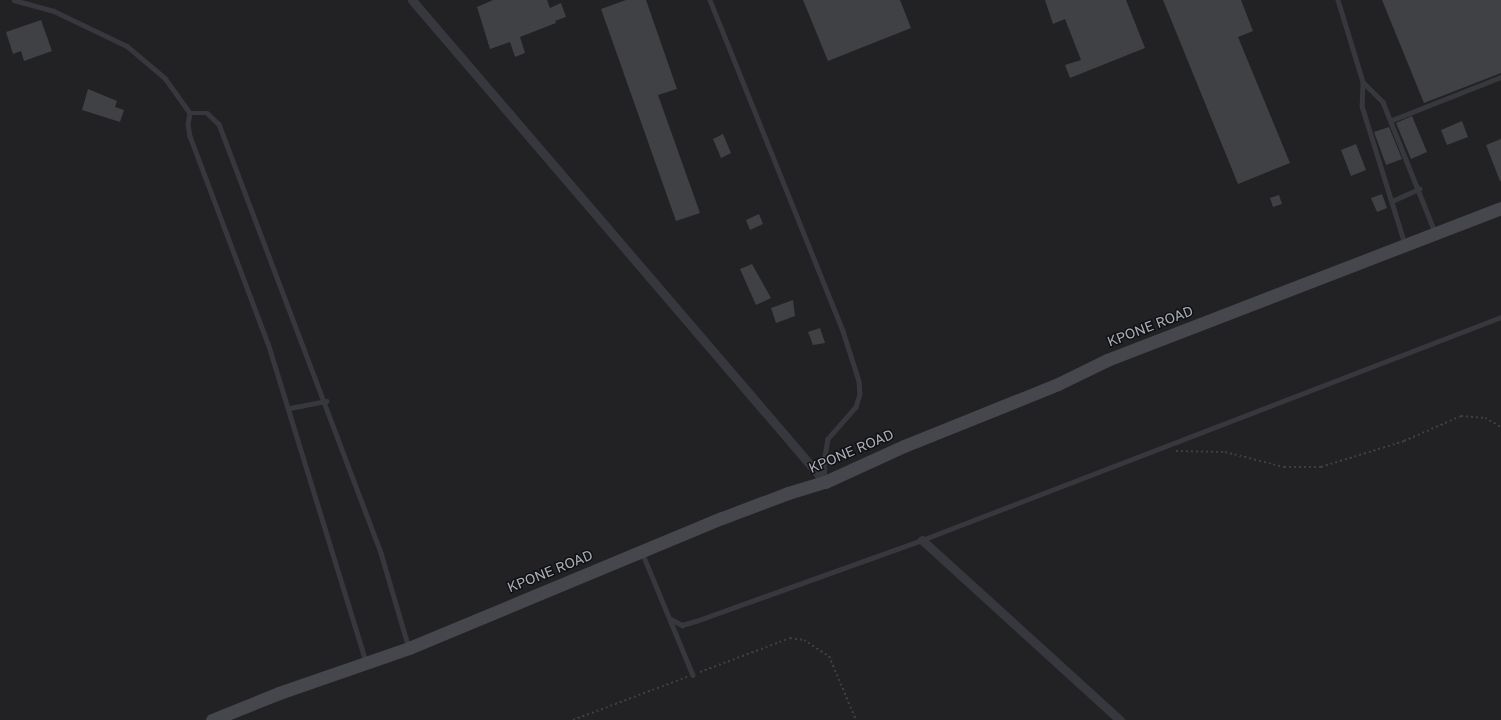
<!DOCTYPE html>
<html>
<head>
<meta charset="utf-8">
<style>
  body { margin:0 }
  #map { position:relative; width:1501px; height:720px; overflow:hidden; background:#161618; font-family:"Golos Text",sans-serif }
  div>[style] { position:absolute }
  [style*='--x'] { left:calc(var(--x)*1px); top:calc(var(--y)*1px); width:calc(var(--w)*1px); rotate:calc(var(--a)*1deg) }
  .built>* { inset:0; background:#222225 }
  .building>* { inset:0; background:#404145 }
  .path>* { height:2px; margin-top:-1px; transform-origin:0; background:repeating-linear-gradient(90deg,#3d3f44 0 2px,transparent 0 5px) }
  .lane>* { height:4.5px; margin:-2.25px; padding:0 2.25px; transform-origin:2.25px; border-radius:2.25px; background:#37383d }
  .street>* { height:9px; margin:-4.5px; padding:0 4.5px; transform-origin:4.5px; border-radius:4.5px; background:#37383d }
  .secondary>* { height:13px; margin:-6.5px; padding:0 6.5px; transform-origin:6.5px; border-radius:6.5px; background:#45474d }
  span { translate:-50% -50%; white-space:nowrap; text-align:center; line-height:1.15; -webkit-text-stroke:3px #111113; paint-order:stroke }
  .street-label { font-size:14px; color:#a8adb8 }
</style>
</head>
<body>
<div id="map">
  <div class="built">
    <i style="clip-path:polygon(0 0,1501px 0,1501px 720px,0 720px)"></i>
  </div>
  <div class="building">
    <i style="clip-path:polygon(493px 0,547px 0,550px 8px,561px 3px,566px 17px,555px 21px,556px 23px,520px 37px,525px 53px,515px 57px,510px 42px,490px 49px,477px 7px)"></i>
    <i style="clip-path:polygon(626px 0,646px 0,677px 89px,658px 95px,700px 213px,676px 221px,601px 9px)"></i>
    <i style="clip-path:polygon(803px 0,900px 0,911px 28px,828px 61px)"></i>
    <i style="clip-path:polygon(1045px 0,1126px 0,1145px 48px,1070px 78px,1065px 65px,1081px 60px,1065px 19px,1053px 24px)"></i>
    <i style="clip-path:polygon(1163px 0,1241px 0,1253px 31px,1238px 37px,1290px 163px,1238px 184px)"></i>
    <i style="clip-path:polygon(1382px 0,1501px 0,1501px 73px,1424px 103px)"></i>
    <i style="clip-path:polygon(41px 20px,52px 51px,24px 61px,21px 51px,13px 54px,6px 32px)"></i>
    <i style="clip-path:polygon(88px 89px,117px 101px,115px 107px,124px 110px,120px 122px,82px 110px)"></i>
    <i style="clip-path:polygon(1412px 116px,1427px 152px,1411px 159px,1396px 123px)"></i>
    <i style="clip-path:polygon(1462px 121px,1468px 137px,1447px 145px,1441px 130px)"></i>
    <i style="clip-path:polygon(1389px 127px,1402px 159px,1386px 165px,1374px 132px)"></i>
    <i style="clip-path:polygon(723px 134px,731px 153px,721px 158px,713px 139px)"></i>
    <i style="clip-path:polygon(1501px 139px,1501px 181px,1500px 181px,1486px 145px)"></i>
    <i style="clip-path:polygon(1356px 144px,1366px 170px,1351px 176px,1341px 150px)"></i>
    <i style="clip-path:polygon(1382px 194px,1387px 208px,1377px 212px,1371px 198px)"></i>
    <i style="clip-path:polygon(1279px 195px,1282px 204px,1273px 207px,1270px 198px)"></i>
    <i style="clip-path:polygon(759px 214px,763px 224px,750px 230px,746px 220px)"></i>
    <i style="clip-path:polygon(752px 264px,771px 298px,756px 305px,740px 269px)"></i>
    <i style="clip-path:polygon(793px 300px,795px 316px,776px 323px,771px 308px)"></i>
    <i style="clip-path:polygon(820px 328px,825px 343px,813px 345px,808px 332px)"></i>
  </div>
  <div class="path">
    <i style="--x:1176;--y:451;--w:49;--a:1.2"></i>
    <i style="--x:1225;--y:452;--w:61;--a:14.3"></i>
    <i style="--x:1284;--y:467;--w:37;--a:0"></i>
    <i style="--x:1321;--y:467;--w:87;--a:-17.4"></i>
    <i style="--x:1404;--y:441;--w:62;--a:-23.7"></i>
    <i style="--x:1461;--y:416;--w:24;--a:5"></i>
    <i style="--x:1485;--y:418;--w:18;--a:29"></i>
    <i style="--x:700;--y:672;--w:96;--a:-20.7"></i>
    <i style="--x:790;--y:638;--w:14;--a:8"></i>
    <i style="--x:804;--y:640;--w:30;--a:33"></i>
    <i style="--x:829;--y:656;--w:69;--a:67.1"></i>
    <i style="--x:573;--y:720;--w:122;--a:-20.7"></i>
  </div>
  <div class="lane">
    <i style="--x:14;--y:0;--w:41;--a:15.4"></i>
    <i style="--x:54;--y:11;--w:81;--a:25.6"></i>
    <i style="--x:127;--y:46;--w:50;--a:40.1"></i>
    <i style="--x:165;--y:78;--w:43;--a:54.5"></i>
    <i style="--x:710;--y:0;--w:357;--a:68.1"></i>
    <i style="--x:843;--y:331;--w:52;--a:72.3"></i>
    <i style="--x:859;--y:381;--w:13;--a:86"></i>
    <i style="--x:860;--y:394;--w:14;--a:107"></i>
    <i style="--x:856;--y:407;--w:43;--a:131.2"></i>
    <i style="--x:828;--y:439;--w:23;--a:100"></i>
    <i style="--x:824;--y:462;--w:18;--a:87"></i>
    <i style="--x:1338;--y:0;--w:86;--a:73"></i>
    <i style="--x:1363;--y:82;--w:24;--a:92"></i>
    <i style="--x:1362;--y:106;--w:145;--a:72.7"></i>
    <i style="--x:1363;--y:82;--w:28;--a:45"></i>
    <i style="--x:1383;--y:102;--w:140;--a:68.2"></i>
    <i style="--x:190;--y:113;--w:17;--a:0"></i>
    <i style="--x:207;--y:113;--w:16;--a:43"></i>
    <i style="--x:219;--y:124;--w:459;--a:69.3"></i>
    <i style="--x:381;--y:553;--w:99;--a:73.6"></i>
    <i style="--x:190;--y:113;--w:11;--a:100"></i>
    <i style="--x:188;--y:124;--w:12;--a:81"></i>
    <i style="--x:190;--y:136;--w:221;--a:69.4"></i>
    <i style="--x:268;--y:343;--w:334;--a:72.9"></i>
    <i style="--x:1392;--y:120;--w:117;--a:-21.5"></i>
    <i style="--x:1392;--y:201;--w:30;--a:-24"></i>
    <i style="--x:290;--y:408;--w:37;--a:-11"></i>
    <i style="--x:642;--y:552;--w:133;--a:67.5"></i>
    <i style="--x:671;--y:619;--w:13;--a:29"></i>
    <i style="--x:682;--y:625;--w:15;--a:-16"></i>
    <i style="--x:696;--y:621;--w:240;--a:-19.7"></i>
    <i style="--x:922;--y:540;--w:620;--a:-21.06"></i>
  </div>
  <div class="street">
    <i style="--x:412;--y:0;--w:635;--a:49.41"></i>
    <i style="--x:922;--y:540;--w:268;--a:42.3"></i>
  </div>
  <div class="secondary">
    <i style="--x:212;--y:720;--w:72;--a:-21.9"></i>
    <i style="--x:279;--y:693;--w:138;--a:-19.1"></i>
    <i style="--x:409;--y:648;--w:339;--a:-22.6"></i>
    <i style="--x:722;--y:518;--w:71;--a:-20.7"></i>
    <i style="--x:788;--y:493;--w:39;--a:-17"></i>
    <i style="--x:825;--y:482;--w:87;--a:-24.5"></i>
    <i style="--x:904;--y:446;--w:166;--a:-21.9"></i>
    <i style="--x:1058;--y:384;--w:55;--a:-26.1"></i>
    <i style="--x:1107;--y:360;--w:422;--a:-21.1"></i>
  </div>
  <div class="street-label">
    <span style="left:1150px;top:326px;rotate:-21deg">KPONE ROAD</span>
    <span style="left:851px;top:451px;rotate:-23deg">KPONE ROAD</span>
    <span style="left:550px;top:571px;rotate:-22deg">KPONE ROAD</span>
  </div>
</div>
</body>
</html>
